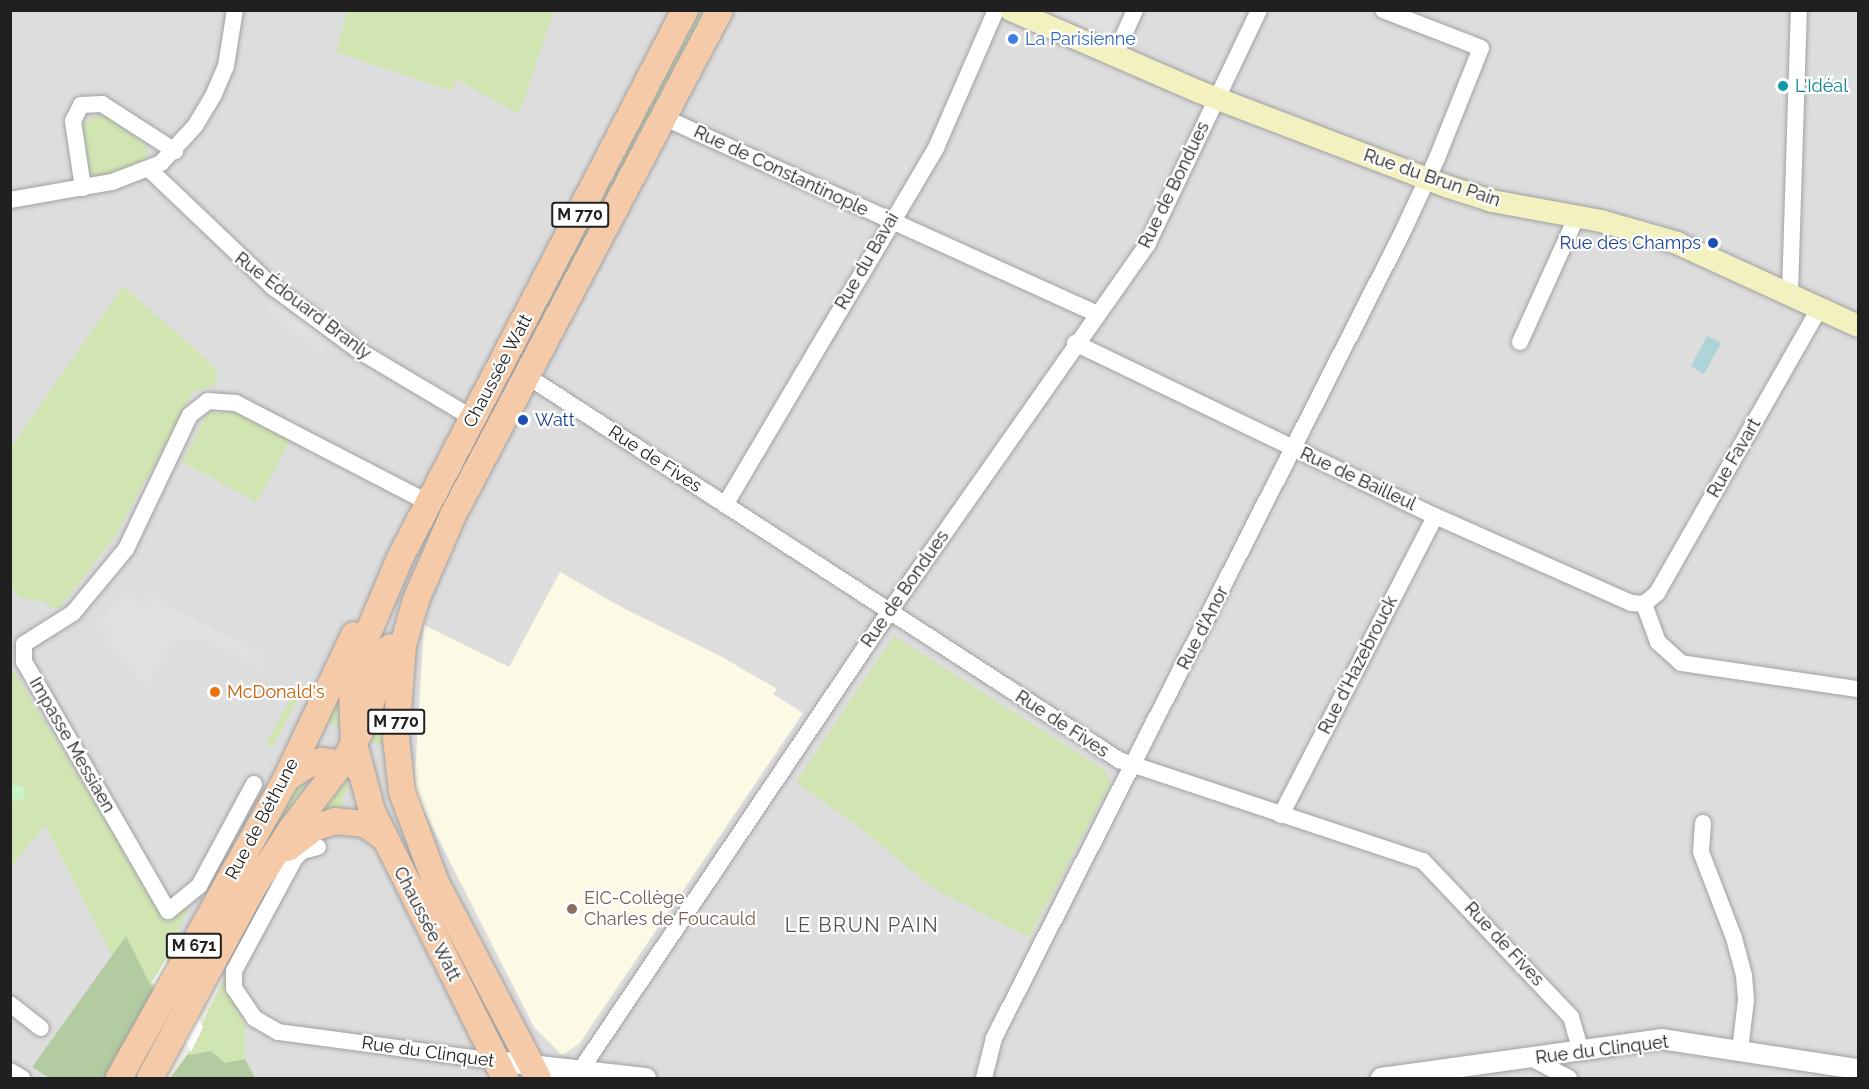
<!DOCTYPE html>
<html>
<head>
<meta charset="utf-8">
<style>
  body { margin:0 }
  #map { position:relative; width:1869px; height:1089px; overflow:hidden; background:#f0ece7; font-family:Raleway,sans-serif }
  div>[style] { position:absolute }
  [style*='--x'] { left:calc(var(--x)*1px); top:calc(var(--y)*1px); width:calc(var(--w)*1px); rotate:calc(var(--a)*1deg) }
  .residential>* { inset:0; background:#dedddd }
  .education>* { inset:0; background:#fcfae4 }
  .grass>* { inset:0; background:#d1e5b2 }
  .forest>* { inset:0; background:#b2cba0 }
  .park>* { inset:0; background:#cbf5c9 }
  .round { border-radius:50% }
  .parking>* { inset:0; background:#e0e0e0 }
  .water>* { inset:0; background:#acd4d9 }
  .pier>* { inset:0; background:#fff }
  .roads { filter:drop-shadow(0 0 2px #a1a1a1) drop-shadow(0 0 2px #a1a1a1) }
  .minor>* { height:16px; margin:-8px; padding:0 8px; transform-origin:8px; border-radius:8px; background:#fff }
  .tertiary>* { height:20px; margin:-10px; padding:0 10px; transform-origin:10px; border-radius:10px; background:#fff }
  .secondary>* { height:22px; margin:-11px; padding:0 11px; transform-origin:11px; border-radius:11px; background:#f4f1c1 }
  .primary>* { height:26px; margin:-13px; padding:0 13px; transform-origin:13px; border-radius:13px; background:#f4caa8 }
  .dots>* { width:16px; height:16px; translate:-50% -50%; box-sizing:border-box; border:3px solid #fff; border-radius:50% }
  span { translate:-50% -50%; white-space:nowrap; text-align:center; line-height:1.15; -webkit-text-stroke:4.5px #fff; paint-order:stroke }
  .shield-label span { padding:2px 4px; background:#fff; border:2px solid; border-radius:4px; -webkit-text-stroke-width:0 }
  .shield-label { font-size:16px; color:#202020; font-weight:700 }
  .shop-label { font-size:18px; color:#366cbe }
  .left { translate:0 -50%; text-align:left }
  .culture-label { font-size:18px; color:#0d838f }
  .street-label { font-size:18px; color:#202020 }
  .transit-label { font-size:18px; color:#164399 }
  .right { translate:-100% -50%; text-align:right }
  .food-label { font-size:18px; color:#c56008 }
  .education-label { font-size:18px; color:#785e54 }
  .neighbourhood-label { font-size:20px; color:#535353; letter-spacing:1.5px }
  .frame { position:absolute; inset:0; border:12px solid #202020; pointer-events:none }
</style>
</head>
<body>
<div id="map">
  <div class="residential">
    <i style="clip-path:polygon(10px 11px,1858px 11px,1858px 1078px,255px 1078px,245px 1059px,245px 1025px,224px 978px,178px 930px,188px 907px,126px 936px,32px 1067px,49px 1078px,11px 1078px)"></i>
  </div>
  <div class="education">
    <i style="clip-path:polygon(560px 572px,625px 609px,722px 657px,777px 689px,773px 694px,803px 713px,579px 1044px,562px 1055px,534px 1027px,414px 791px,424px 625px,509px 667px)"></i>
  </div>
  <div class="grass">
    <i style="clip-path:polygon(348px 11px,348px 10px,554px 11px,519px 114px,456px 79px,452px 91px,336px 52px)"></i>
    <i style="clip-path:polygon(695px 11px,709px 11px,605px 208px,530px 337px,526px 336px)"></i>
    <i style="clip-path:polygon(94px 116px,107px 117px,147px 146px,145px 162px,100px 177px,87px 172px,81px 133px,83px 125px)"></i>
    <i style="clip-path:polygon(123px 286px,207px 360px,216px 370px,216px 385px,193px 392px,116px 535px,59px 608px,52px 608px,45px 602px,19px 597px,11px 586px,11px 447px)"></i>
    <i style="clip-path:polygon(234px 411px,290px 441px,257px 502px,182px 462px,208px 413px)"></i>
    <i style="clip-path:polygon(894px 636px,1104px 770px,1111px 782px,1029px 937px,933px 888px,858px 826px,796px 782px)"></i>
    <i style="clip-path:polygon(10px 665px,165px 917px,189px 907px,178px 930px,187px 936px,154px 992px,126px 937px,112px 955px,45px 825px,11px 867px)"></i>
    <i style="clip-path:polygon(298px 684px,304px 687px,273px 747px,266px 744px)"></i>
    <i style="clip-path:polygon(340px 695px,341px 729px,324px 719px)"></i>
    <i style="clip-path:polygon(385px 699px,387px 700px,390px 749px,368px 740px)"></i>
    <i style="clip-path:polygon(347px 779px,348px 790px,342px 798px,344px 811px,328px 812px,326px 804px)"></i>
    <i style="clip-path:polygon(301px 781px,311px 789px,263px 852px,258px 849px,292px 789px)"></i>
    <i style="clip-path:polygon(224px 978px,245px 1025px,245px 1059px,225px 1063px,210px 1051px,187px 1055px)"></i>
  </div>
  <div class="forest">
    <i style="clip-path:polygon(126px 936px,154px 992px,106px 1078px,49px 1078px,32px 1067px)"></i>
    <i style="clip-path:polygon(211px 1051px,225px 1063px,245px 1059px,255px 1078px,170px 1078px,187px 1055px)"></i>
  </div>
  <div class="park">
    <i class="round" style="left:9px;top:785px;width:16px;height:16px"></i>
  </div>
  <div class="parking">
    <i style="clip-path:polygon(1043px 11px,1145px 11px,1130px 46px)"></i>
    <i style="clip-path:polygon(271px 296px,327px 338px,324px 353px,268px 312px)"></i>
    <i style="clip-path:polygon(125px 592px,147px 608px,146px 593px,262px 655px,263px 668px,204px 639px,172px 640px,147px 687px,102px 639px,110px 632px,98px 624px)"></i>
  </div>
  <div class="water">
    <i style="clip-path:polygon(1707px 336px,1721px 343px,1704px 374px,1691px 366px)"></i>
  </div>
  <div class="pier">
    <i style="clip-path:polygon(166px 959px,203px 1027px,191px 1052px,152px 982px)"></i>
  </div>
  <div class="roads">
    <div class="minor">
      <i style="--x:1114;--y:57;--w:51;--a:-65.9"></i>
      <i style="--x:663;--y:117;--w:477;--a:24.4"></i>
      <i style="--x:150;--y:170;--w:170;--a:43.6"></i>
      <i style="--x:273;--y:287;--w:106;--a:36.5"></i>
      <i style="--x:358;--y:350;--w:135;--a:30.7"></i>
      <i style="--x:83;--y:188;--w:68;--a:-98.5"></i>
      <i style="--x:73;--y:121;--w:18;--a:-63"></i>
      <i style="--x:81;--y:105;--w:21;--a:-3"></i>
      <i style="--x:102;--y:104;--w:87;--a:32.8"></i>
      <i style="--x:10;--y:200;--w:104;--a:-10"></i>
      <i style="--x:112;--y:182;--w:53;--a:-21.2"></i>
      <i style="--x:161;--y:163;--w:50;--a:-47.4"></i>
      <i style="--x:195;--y:126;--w:37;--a:-59"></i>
      <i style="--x:214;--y:94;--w:30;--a:-67"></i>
      <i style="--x:226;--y:66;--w:57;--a:-80.9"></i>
      <i style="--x:1790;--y:292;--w:282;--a:-88.2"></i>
      <i style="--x:1520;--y:342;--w:138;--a:-65.7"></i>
      <i style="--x:1075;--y:343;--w:399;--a:25.7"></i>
      <i style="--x:1435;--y:516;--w:214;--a:23.9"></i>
      <i style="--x:1631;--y:603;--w:13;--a:4"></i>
      <i style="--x:527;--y:376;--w:706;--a:32.97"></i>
      <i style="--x:1119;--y:760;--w:320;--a:18.4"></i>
      <i style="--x:1423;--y:861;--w:215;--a:46.5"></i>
      <i style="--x:1571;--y:1017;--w:35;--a:74"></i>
      <i style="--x:725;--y:505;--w:415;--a:-59.4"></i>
      <i style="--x:936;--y:148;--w:150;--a:-66.5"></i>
      <i style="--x:1644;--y:604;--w:17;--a:-40"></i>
      <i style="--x:1657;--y:593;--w:329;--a:-60.3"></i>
      <i style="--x:1644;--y:604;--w:40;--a:69.8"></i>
      <i style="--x:1658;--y:642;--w:31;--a:42"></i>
      <i style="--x:1681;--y:663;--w:179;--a:8.4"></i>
      <i style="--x:254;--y:784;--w:116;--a:118.3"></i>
      <i style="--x:199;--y:886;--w:40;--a:141"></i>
      <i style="--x:168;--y:911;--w:288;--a:-120"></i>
      <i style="--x:24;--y:662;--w:18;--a:-90"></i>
      <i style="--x:24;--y:644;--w:58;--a:-32.3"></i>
      <i style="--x:73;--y:613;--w:83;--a:-50.4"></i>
      <i style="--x:126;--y:549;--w:148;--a:-64.5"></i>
      <i style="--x:190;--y:415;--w:23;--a:-38"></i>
      <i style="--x:208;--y:401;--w:28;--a:4"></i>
      <i style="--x:236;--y:403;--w:217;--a:27.4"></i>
      <i style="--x:1281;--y:815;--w:336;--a:-62.7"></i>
      <i style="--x:1703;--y:823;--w:29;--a:94"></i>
      <i style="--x:1701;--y:852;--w:92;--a:69"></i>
      <i style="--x:1734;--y:938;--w:39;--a:75"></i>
      <i style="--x:1744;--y:976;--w:24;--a:85"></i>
      <i style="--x:1746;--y:1000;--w:50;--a:96.8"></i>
      <i style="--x:318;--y:847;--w:16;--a:166"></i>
      <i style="--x:302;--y:851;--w:10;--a:135"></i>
      <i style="--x:295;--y:858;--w:128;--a:118.4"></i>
      <i style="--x:234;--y:971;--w:17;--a:90"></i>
      <i style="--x:234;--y:988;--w:36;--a:56"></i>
      <i style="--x:254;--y:1018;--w:28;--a:30"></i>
      <i style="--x:278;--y:1032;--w:220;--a:7.6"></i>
      <i style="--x:10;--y:1004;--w:39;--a:38"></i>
      <i style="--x:1531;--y:1058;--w:43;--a:27.8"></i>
      <i style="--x:10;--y:1071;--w:14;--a:30"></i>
      <i style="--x:580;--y:1071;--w:553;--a:-56.05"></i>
      <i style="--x:889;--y:612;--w:449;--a:-54.9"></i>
      <i style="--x:1147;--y:245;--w:260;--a:-64.5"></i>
      <i style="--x:984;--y:1078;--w:41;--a:-76"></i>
      <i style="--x:994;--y:1038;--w:905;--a:-63.12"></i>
      <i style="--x:1403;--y:231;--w:81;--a:-65"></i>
      <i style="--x:1437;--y:158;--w:118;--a:-68.2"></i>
      <i style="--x:1481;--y:48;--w:105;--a:-158.8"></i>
    </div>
    <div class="tertiary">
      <i style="--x:496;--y:1061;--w:151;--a:6.5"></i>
      <i style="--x:1381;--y:1078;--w:283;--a:-7.9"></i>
      <i style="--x:1661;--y:1039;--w:199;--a:8.7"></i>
    </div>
    <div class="secondary">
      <i style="--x:1011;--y:10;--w:203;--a:23.5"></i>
      <i style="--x:1197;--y:91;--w:270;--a:20.9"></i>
      <i style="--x:1449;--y:187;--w:45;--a:18"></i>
      <i style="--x:1492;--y:201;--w:111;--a:10.4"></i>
      <i style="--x:1601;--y:221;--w:79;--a:16.1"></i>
      <i style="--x:1677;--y:243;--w:199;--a:24.6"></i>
    </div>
    <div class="primary">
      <i style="--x:286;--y:779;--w:23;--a:-34"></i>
      <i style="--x:305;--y:766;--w:17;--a:-17"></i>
      <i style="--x:321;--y:761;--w:35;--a:7"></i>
      <i style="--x:288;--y:848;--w:33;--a:-38"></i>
      <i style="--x:314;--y:828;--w:22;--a:-18"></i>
      <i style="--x:335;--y:821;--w:30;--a:6"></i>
      <i style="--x:365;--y:824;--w:24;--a:36"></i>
      <i style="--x:119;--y:1078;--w:342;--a:-60.8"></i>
      <i style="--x:286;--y:779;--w:159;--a:-64.7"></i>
      <i style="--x:150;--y:1078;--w:218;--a:-61.6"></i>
      <i style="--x:254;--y:886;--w:66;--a:-56.8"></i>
      <i style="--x:290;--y:831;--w:96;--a:-52.7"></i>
      <i style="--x:348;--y:755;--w:36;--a:-63"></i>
      <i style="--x:364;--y:723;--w:80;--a:-71.1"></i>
      <i style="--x:505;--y:1078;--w:298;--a:-116.5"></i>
      <i style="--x:372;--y:811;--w:69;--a:-105"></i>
      <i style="--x:354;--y:744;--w:54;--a:-92.1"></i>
      <i style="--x:352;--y:690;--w:54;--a:-74.9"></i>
      <i style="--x:366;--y:638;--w:87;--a:-67"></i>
      <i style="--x:400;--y:558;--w:618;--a:-62.52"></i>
      <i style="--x:538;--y:1078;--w:220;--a:-117.6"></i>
      <i style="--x:436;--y:883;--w:97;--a:-110.5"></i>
      <i style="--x:402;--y:792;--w:54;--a:-96.3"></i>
      <i style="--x:396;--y:738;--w:93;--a:-85.7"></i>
      <i style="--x:403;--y:645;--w:47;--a:-73.9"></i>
      <i style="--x:416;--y:600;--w:93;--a:-66.5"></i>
      <i style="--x:453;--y:515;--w:571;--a:-62.13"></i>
    </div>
  </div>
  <div class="dots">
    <i style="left:1013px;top:39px;background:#3f7fe0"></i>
    <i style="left:1783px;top:86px;background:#0f9aa8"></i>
    <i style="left:1713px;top:243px;background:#1a4fb4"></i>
    <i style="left:523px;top:420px;background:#1a4fb4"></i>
    <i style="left:215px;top:692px;background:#e8710a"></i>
    <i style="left:572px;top:909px;background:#8d6e63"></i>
  </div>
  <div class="shield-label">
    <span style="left:580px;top:215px">M 770</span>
    <span style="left:396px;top:722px">M 770</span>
    <span style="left:194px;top:946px">M 671</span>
  </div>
  <div class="shop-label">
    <span class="left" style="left:1025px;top:39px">La Parisienne</span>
  </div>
  <div class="culture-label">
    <span class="left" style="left:1795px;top:86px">L'Idéal</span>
  </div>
  <div class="street-label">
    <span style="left:781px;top:171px;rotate:25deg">Rue de Constantinople</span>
    <span style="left:1432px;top:178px;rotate:19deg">Rue du Brun Pain</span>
    <span style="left:1174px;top:185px;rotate:-64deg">Rue de Bondues</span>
    <span style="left:867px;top:261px;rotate:-60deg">Rue du Bavai</span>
    <span style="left:303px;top:306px;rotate:37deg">Rue Édouard Branly</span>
    <span style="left:498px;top:371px;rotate:-62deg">Chaussée Watt</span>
    <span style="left:1734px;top:458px;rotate:-60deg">Rue Favart</span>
    <span style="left:655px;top:459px;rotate:33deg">Rue de Fives</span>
    <span style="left:1358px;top:479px;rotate:25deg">Rue de Bailleul</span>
    <span style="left:905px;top:589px;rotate:-55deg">Rue de Bondues</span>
    <span style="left:1203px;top:628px;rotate:-63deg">Rue d'Anor</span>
    <span style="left:1358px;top:665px;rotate:-63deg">Rue d'Hazebrouck</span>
    <span style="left:1062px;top:724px;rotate:33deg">Rue de Fives</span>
    <span style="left:72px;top:745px;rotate:60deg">Impasse Messiaen</span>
    <span style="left:262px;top:819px;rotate:-62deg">Rue de Béthune</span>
    <span style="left:427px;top:924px;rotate:63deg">Chaussée Watt</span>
    <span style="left:1504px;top:944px;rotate:47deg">Rue de Fives</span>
    <span style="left:1602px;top:1050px;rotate:-7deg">Rue du Clinquet</span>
    <span style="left:428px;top:1052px;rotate:8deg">Rue du Clinquet</span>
  </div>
  <div class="transit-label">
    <span class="right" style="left:1701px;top:243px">Rue des Champs</span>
    <span class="left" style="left:535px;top:420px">Watt</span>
  </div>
  <div class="food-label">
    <span class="left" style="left:227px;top:692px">McDonald's</span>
  </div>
  <div class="education-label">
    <span class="left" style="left:584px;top:909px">EIC-Collège<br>Charles de Foucauld</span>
  </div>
  <div class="neighbourhood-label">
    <span style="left:862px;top:925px">LE BRUN PAIN</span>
  </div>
  <div class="frame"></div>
</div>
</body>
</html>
